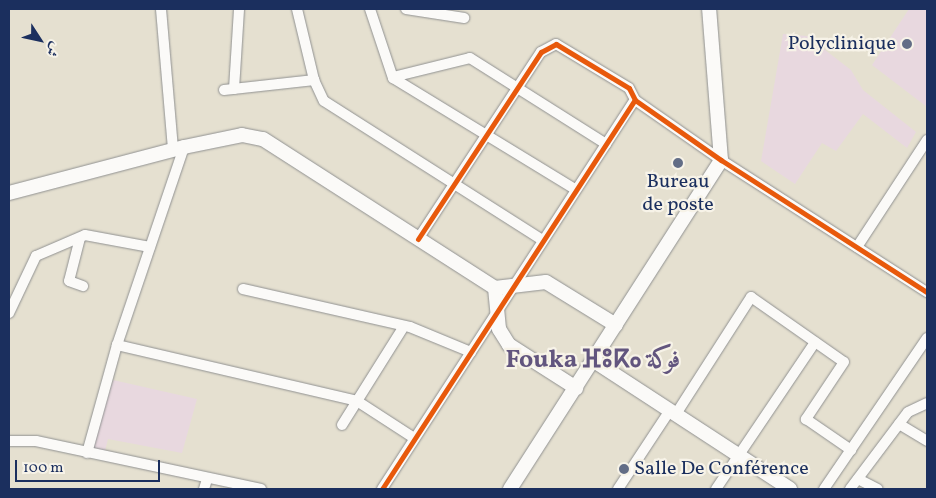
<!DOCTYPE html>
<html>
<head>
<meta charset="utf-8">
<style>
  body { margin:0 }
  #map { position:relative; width:936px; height:498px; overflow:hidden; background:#e5e0d0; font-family:Vollkorn,Amiri,"Noto Sans Tifinagh",serif }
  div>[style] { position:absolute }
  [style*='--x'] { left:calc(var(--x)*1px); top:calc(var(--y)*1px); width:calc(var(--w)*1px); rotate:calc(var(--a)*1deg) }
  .built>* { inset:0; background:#e8d8df }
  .roads { filter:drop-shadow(0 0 1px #909191) drop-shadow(0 0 1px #909191) }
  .minor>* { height:10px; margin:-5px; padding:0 5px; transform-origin:5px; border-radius:5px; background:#fbfaf8 }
  .major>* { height:14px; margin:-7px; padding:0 7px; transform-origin:7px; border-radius:7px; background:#fbfaf8 }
  .cycleway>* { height:5px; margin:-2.5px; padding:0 2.5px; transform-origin:2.5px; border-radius:2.5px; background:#e8590c }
  .dots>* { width:14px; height:14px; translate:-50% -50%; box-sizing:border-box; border:2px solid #f7f3e8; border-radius:50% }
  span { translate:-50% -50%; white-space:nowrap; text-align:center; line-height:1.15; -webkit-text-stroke:4.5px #f7f3e8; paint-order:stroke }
  .poi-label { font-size:20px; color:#1b2f5e }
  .right { translate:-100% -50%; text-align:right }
  .left { translate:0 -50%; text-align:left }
  .district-label { font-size:25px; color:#62557e; font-weight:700 }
  .frame { position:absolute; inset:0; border:10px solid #1b2f5e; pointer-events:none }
  .north { position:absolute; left:15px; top:15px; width:50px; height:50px; -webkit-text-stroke:4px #f7f3e8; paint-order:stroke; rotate:125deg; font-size:14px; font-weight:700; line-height:20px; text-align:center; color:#1b2f5e }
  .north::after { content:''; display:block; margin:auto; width:18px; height:22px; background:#1b2f5e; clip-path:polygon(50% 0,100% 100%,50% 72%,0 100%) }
  .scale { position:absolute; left:15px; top:460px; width:145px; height:22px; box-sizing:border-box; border:2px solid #1b2f5e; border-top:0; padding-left:6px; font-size:15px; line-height:18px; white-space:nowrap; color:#1b2f5e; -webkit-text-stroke:4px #f7f3e8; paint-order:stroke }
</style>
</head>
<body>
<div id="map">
  <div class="built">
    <i style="clip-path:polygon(909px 9px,927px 9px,927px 107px,872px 65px)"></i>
    <i style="clip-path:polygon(783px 34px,807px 36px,851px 70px,863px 90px,916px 132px,907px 148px,863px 114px,836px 151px,822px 143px,795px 184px,761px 161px)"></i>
    <i style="clip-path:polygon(113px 380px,197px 399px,182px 453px,108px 439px,104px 455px,90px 452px)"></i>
  </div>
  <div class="roads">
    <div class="minor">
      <i style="--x:161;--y:9;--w:142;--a:85.1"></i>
      <i style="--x:297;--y:9;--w:73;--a:76.5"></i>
      <i style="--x:370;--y:9;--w:73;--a:71.6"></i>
      <i style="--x:393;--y:78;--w:213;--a:31.4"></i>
      <i style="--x:406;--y:9;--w:59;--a:8.8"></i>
      <i style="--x:393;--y:77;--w:79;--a:-13.9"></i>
      <i style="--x:470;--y:58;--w:161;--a:32.3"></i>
      <i style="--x:234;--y:89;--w:80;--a:-86.4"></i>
      <i style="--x:224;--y:90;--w:91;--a:-6.3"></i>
      <i style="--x:314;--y:80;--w:23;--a:65"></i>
      <i style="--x:324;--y:101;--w:257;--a:32.5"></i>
      <i style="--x:80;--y:238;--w:44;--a:104.3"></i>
      <i style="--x:69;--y:281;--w:15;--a:20"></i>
      <i style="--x:418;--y:239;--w:224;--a:-56.7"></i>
      <i style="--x:541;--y:52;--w:17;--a:-28"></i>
      <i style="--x:556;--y:44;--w:85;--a:31.1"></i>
      <i style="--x:629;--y:88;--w:13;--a:63"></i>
      <i style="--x:635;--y:100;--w:105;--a:34.9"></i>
      <i style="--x:721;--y:160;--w:245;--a:32.7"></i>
      <i style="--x:857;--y:247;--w:128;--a:-56.8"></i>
      <i style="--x:243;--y:289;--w:171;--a:12.8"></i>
      <i style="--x:410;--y:327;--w:66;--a:22.3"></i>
      <i style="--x:9;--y:313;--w:63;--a:-64.7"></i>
      <i style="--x:36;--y:256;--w:53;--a:-23.2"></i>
      <i style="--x:85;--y:235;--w:66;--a:10.5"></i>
      <i style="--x:117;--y:345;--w:246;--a:13.1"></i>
      <i style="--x:357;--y:401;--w:68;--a:33"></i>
      <i style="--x:676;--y:414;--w:139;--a:-57.3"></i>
      <i style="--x:751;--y:297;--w:113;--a:35"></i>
      <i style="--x:844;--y:362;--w:69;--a:123.7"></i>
      <i style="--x:806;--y:419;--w:55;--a:34.6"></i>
      <i style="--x:899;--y:424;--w:33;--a:31"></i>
      <i style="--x:342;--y:425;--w:117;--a:-57.9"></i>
      <i style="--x:9;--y:441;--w:27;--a:0"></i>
      <i style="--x:36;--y:441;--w:230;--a:12"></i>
      <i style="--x:87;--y:453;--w:112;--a:-74.5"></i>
      <i style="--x:117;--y:345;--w:209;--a:-71.3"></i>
      <i style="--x:858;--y:479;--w:22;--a:27"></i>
      <i style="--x:204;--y:489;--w:10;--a:-73"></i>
      <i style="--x:382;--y:489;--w:464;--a:-57"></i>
      <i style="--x:618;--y:489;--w:95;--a:-56.6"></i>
      <i style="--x:716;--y:489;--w:177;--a:-56"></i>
      <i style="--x:824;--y:489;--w:183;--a:-55.7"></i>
      <i style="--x:850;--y:489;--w:96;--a:-53"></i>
      <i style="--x:908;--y:412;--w:21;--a:-25"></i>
    </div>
    <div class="major">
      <i style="--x:9;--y:193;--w:181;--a:-14.7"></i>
      <i style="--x:184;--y:147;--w:59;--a:-11.7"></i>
      <i style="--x:242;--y:135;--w:21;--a:11"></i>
      <i style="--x:263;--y:139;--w:276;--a:32.7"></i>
      <i style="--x:495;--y:288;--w:51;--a:-6.7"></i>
      <i style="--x:546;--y:282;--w:82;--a:31.6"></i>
      <i style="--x:495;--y:288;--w:41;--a:84.4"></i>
      <i style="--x:499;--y:329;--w:19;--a:58"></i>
      <i style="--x:509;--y:345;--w:80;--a:32.7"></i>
      <i style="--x:594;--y:361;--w:234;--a:33.1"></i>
      <i style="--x:510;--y:489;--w:391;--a:-57.3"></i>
      <i style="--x:721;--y:160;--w:151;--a:-94.5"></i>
    </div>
  </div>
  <div class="cycleway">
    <i style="--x:418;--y:239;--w:224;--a:-56.7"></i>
    <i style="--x:541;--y:52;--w:17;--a:-28"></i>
    <i style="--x:556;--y:44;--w:85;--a:31.1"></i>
    <i style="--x:629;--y:88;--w:13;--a:63"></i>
    <i style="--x:635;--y:100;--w:105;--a:34.9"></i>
    <i style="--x:721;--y:160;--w:245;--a:32.7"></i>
    <i style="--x:382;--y:489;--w:464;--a:-57"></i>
  </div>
  <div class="dots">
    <i style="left:907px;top:44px;background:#626d86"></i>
    <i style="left:678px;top:163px;background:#626d86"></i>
    <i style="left:624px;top:469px;background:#626d86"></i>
  </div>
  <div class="poi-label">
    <span class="right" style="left:896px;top:44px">Polyclinique</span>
    <span style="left:678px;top:194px">Bureau<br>de poste</span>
    <span class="left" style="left:634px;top:469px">Salle De Conférence</span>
  </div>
  <div class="district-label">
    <span style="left:593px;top:361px">Fouka ⴼⵓⴽⴰ فوكة</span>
  </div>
  <div class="frame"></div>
  <div class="north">ش</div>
  <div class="scale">100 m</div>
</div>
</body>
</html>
